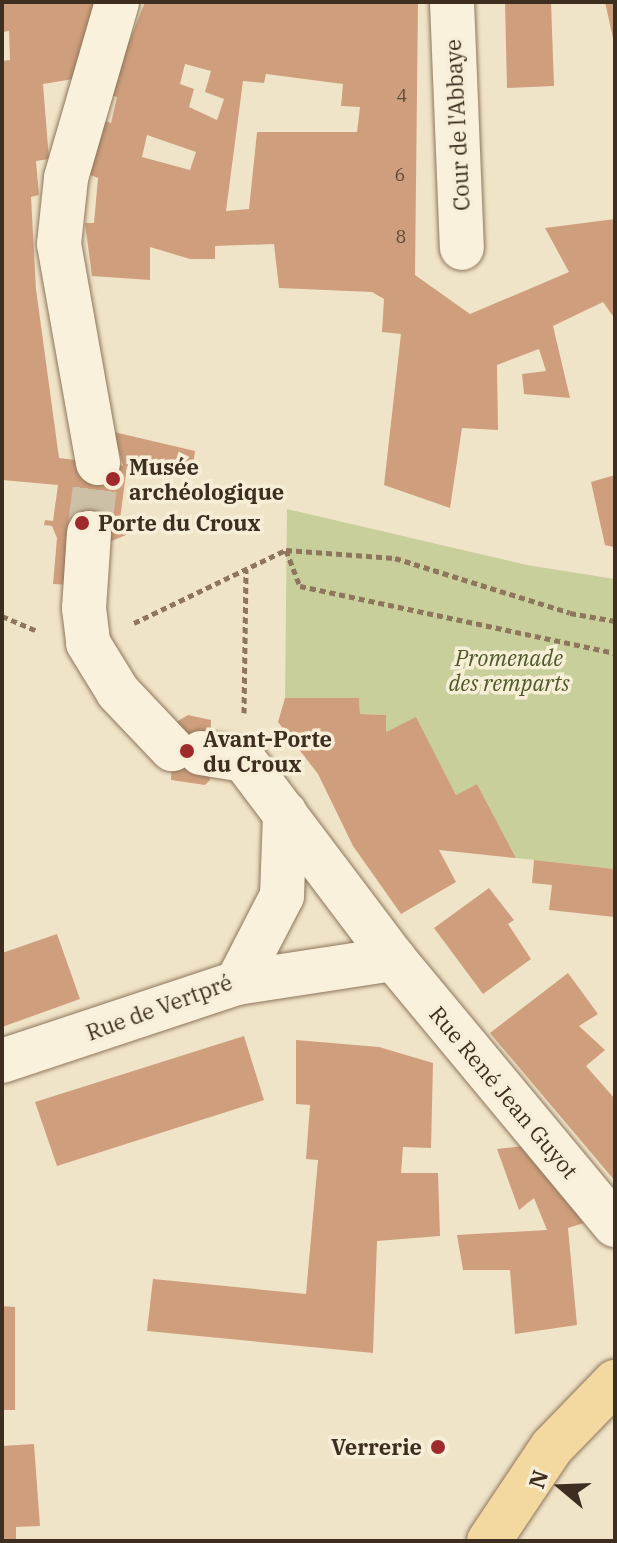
<!DOCTYPE html>
<html>
<head>
<meta charset="utf-8">
<style>
  body { margin:0 }
  #map { position:relative; width:617px; height:1543px; overflow:hidden; background:#f0e4c8; font-family:"IBM Plex Serif",serif }
  div>[style] { position:absolute }
  [style*='--x'] { left:calc(var(--x)*1px); top:calc(var(--y)*1px); width:calc(var(--w)*1px); rotate:calc(var(--a)*1deg) }
  .green>* { inset:0; background:#c9cf9b }
  .building>* { inset:0; background:#cf9f7d }
  .minor-tunnel>* { height:44px; margin-top:-22px; transform-origin:0; background:repeating-linear-gradient(90deg,#ccc0a6 0 44px,transparent 0 66px) }
  .path>* { height:5px; margin-top:-2.5px; transform-origin:0; background:repeating-linear-gradient(90deg,#8d765c 0 6px,transparent 0 10px) }
  .roads { filter:drop-shadow(0 0 2px #8d765c) drop-shadow(0 0 2px #8d765c) }
  .minor>* { height:44px; margin:-22px; padding:0 22px; transform-origin:22px; border-radius:22px; background:#faf1dc }
  .major>* { height:44px; margin:-22px; padding:0 22px; transform-origin:22px; border-radius:22px; background:#f3d9a0 }
  .dots>* { width:22px; height:22px; translate:-50% -50%; box-sizing:border-box; border:4px solid #f7eed8; border-radius:50% }
  span { translate:-50% -50%; white-space:nowrap; text-align:center; line-height:1.15; -webkit-text-stroke:7px #f7eed8; paint-order:stroke }
  .number-label { font-size:18px; color:#624a37 }
  .number-label span { -webkit-text-stroke-width:0 }
  .street-label { font-size:22px; color:#3d2e20 }
  .poi-label { font-size:22px; color:#3d2e20; font-weight:700 }
  .left { translate:0 -50%; text-align:left }
  .right { translate:-100% -50%; text-align:right }
  .park-label { font-size:22px; color:#4d5a26; font-style:italic }
  .frame { position:absolute; inset:0; border:4px solid #3d2e20; pointer-events:none }
  .north { position:absolute; left:521px; top:1447px; width:80px; height:80px; -webkit-text-stroke:6px #f7eed8; paint-order:stroke; rotate:289deg; font-size:22px; font-weight:700; line-height:32px; text-align:center; color:#3d2e20 }
  .north::after { content:''; display:block; margin:auto; width:28px; height:36px; background:#3d2e20; clip-path:polygon(50% 0,100% 100%,50% 72%,0 100%) }
</style>
</head>
<body>
<div id="map">
  <div class="green">
    <i style="clip-path:polygon(287px 509px,527px 565px,615px 579px,615px 869px,516px 858px,477px 784px,456px 795px,416px 718px,386px 732px,386px 715px,360px 714px,359px 699px,285px 698px)"></i>
  </div>
  <div class="building">
    <i style="clip-path:polygon(2px 2px,94px 2px,73px 79px,43px 84px,49px 159px,36px 161px,39px 195px,31px 197px,36px 289px,59px 458px,123px 466px,114px 432px,195px 451px,192px 474px,127px 466px,119px 527px,127px 529px,126px 535px,109px 542px,70px 585px,53px 584px,57px 538px,52px 526px,44px 525px,45px 520px,53px 521px,58px 485px,2px 480px,2px 61px,10px 60px,9px 31px,2px 32px)"></i>
    <i style="clip-path:polygon(evenodd,145px 2px,418px 2px,415px 275px,470px 314px,569px 272px,545px 228px,615px 219px,615px 319px,603px 302px,553px 326px,570px 398px,524px 394px,522px 374px,546px 371px,539px 349px,497px 365px,498px 430px,462px 428px,450px 508px,384px 485px,401px 334px,382px 332px,384px 299px,372px 292px,279px 288px,274px 244px,215px 246px,215px 259px,190px 259px,150px 247px,150px 280px,92px 276px,85px 223px,94px 223px,98px 178px,88px 174px,102px 120px,111px 123px,117px 97px,108px 94px,145px 2px,185px 64px,211px 71px,205px 92px,224px 99px,217px 120px,189px 107px,194px 89px,180px 84px,185px 64px,145px 2px,266px 74px,343px 84px,341px 106px,360px 107px,357px 132px,257px 132px,249px 209px,226px 211px,243px 81px,264px 83px,266px 74px,145px 2px,147px 135px,196px 152px,190px 170px,142px 157px,147px 135px)"></i>
    <i style="clip-path:polygon(505px 2px,551px 2px,554px 86px,507px 88px)"></i>
    <i style="clip-path:polygon(605px 2px,615px 2px,615px 43px,614px 43px)"></i>
    <i style="clip-path:polygon(615px 475px,615px 545px,614px 547px,605px 545px,591px 482px)"></i>
    <i style="clip-path:polygon(285px 698px,359px 698px,360px 714px,386px 715px,386px 732px,416px 717px,456px 795px,477px 784px,516px 858px,439px 850px,456px 882px,401px 914px,353px 846px,318px 774px,278px 722px)"></i>
    <i style="clip-path:polygon(188px 715px,211px 720px,210px 780px,205px 785px,171px 780px,173px 724px)"></i>
    <i style="clip-path:polygon(534px 860px,615px 869px,615px 917px,549px 910px,552px 885px,532px 883px)"></i>
    <i style="clip-path:polygon(489px 888px,514px 920px,508px 924px,531px 959px,483px 994px,434px 928px)"></i>
    <i style="clip-path:polygon(57px 934px,80px 999px,2px 1027px,2px 953px)"></i>
    <i style="clip-path:polygon(568px 973px,598px 1014px,579px 1026px,605px 1050px,586px 1066px,615px 1099px,615px 1181px,490px 1033px)"></i>
    <i style="clip-path:polygon(244px 1036px,264px 1100px,57px 1166px,35px 1102px)"></i>
    <i style="clip-path:polygon(296px 1040px,379px 1047px,433px 1063px,431px 1148px,403px 1147px,401px 1173px,438px 1173px,440px 1236px,377px 1241px,373px 1353px,147px 1331px,153px 1279px,306px 1294px,318px 1160px,306px 1159px,310px 1105px,296px 1104px)"></i>
    <i style="clip-path:polygon(523px 1146px,587px 1222px,568px 1228px,577px 1325px,515px 1334px,510px 1270px,463px 1270px,457px 1235px,547px 1230px,534px 1198px,519px 1210px,497px 1149px)"></i>
    <i style="clip-path:polygon(2px 1306px,15px 1307px,15px 1410px,2px 1410px)"></i>
    <i style="clip-path:polygon(34px 1444px,40px 1526px,16px 1527px,16px 1541px,2px 1541px,2px 1446px)"></i>
  </div>
  <div class="minor-tunnel">
    <i style="--x:89;--y:533;--w:71;--a:-82.7"></i>
  </div>
  <div class="path">
    <i style="--x:286;--y:550;--w:39;--a:69"></i>
    <i style="--x:300;--y:586;--w:322;--a:12"></i>
    <i style="--x:2;--y:616;--w:39;--a:23"></i>
    <i style="--x:134;--y:623;--w:169;--a:-25.7"></i>
    <i style="--x:286;--y:550;--w:109;--a:4.2"></i>
    <i style="--x:395;--y:558;--w:183;--a:17.4"></i>
    <i style="--x:570;--y:613;--w:46;--a:10.1"></i>
    <i style="--x:244;--y:713;--w:143;--a:-89.2"></i>
  </div>
  <div class="roads">
    <div class="minor">
      <i style="--x:452;--y:2;--w:246;--a:87.7"></i>
      <i style="--x:98;--y:463;--w:222;--a:-100.1"></i>
      <i style="--x:59;--y:244;--w:66;--a:-83.9"></i>
      <i style="--x:66;--y:178;--w:183;--a:-73.8"></i>
      <i style="--x:89;--y:533;--w:75;--a:93.8"></i>
      <i style="--x:84;--y:608;--w:35;--a:83"></i>
      <i style="--x:88;--y:643;--w:57;--a:58.5"></i>
      <i style="--x:118;--y:692;--w:79;--a:46.5"></i>
      <i style="--x:201;--y:753;--w:44;--a:9.2"></i>
      <i style="--x:244;--y:760;--w:249;--a:53"></i>
      <i style="--x:394;--y:959;--w:346;--a:50.3"></i>
      <i style="--x:237;--y:983;--w:98;--a:-62.7"></i>
      <i style="--x:282;--y:896;--w:83;--a:-87.9"></i>
      <i style="--x:2;--y:1061;--w:248;--a:-18.4"></i>
      <i style="--x:237;--y:983;--w:159;--a:-8.7"></i>
    </div>
    <div class="major">
      <i style="--x:489;--y:1541;--w:113;--a:-56.2"></i>
      <i style="--x:552;--y:1447;--w:91;--a:-45.9"></i>
    </div>
  </div>
  <div class="dots">
    <i style="left:113px;top:479px;background:#9e2a2b"></i>
    <i style="left:82px;top:523px;background:#9e2a2b"></i>
    <i style="left:187px;top:751px;background:#9e2a2b"></i>
    <i style="left:438px;top:1447px;background:#9e2a2b"></i>
  </div>
  <div class="number-label">
    <span style="left:402px;top:96px">4</span>
    <span style="left:400px;top:175px">6</span>
    <span style="left:401px;top:237px">8</span>
  </div>
  <div class="street-label">
    <span style="left:457px;top:125px;rotate:-93deg">Cour de l'Abbaye</span>
    <span style="left:159px;top:1007px;rotate:-20deg">Rue de Vertpré</span>
    <span style="left:504px;top:1092px;rotate:50deg">Rue René Jean Guyot</span>
  </div>
  <div class="poi-label">
    <span class="left" style="left:129px;top:479px">Musée<br>archéologique</span>
    <span class="left" style="left:98px;top:523px">Porte du Croux</span>
    <span class="left" style="left:203px;top:751px">Avant-Porte<br>du Croux</span>
    <span class="right" style="left:422px;top:1447px">Verrerie</span>
  </div>
  <div class="park-label">
    <span style="left:509px;top:670px">Promenade<br>des remparts</span>
  </div>
  <div class="frame"></div>
  <div class="north">N</div>
</div>
</body>
</html>
